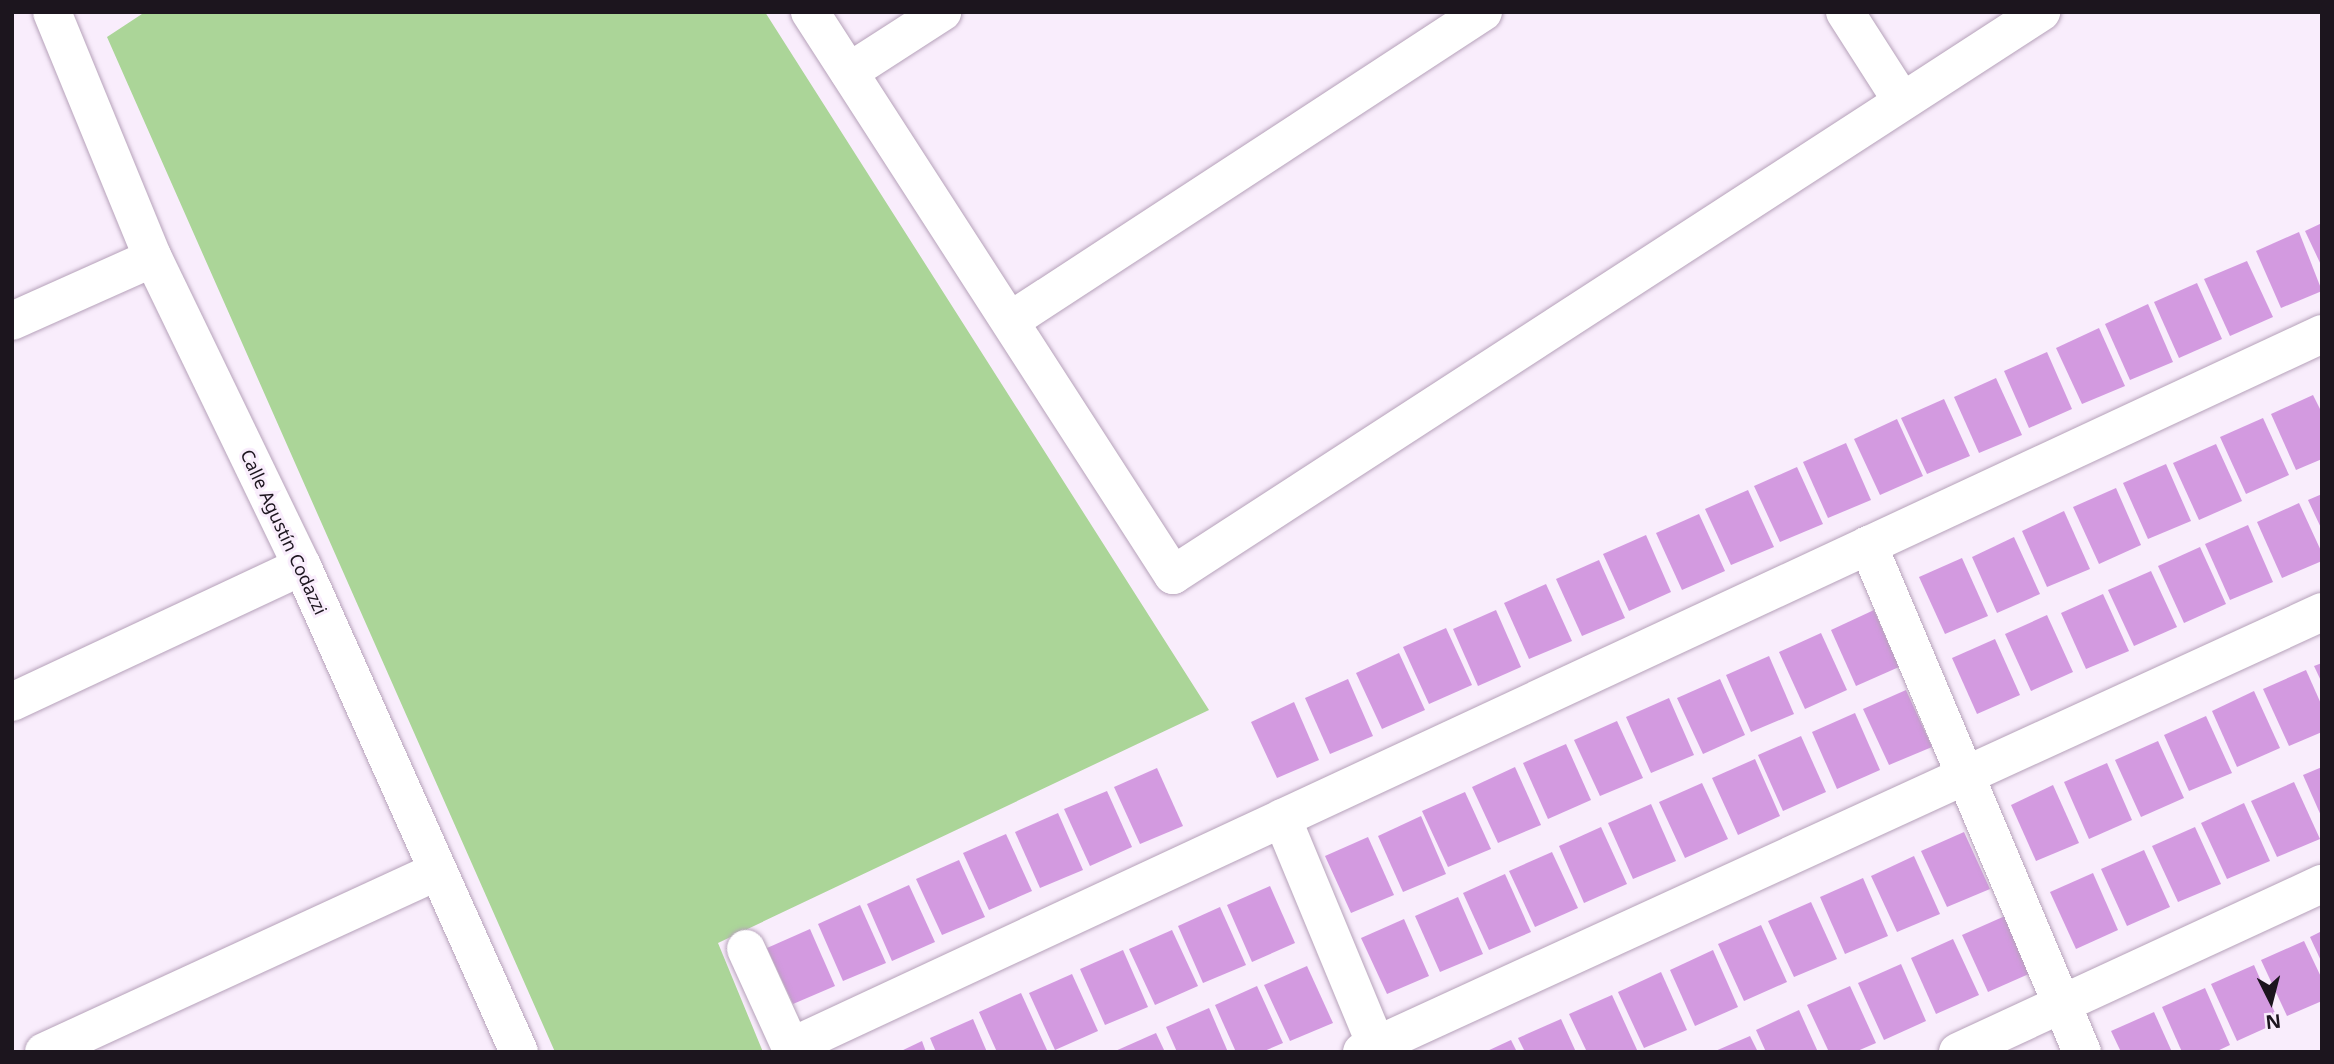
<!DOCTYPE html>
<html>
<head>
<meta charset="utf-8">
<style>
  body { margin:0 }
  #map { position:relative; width:2334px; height:1064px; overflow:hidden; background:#f9edfc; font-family:"Noto Sans",sans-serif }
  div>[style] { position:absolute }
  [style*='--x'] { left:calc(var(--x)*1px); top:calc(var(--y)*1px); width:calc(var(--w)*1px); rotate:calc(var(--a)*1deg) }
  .green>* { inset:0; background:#abd598 }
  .building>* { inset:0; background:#d39ae0 }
  .roads { filter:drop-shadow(0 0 2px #b6a2ba) drop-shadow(0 0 2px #b6a2ba) }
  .minor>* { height:38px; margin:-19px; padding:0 19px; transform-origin:19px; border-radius:19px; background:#fff }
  span { translate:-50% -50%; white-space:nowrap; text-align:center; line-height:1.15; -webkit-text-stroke:6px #f9edfc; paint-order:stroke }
  .street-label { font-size:18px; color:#1c151e }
  .frame { position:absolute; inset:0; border:14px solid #1c151e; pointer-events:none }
  .north { position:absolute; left:2236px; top:966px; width:70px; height:70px; -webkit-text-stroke:5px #f9edfc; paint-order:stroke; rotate:174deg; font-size:19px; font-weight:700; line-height:28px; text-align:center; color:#1c151e }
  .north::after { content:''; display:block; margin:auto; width:24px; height:32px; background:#1c151e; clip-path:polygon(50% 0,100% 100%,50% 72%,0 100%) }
</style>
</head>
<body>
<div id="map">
  <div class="green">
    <i style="clip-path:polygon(145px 12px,765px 12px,1209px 710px,718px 943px,763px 1052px,555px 1052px,107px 37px)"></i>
  </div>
  <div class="building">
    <i style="clip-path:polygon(2322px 223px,2322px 267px,2305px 231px)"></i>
    <i style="clip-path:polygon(2299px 232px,2322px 291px,2281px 308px,2256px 251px)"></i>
    <i style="clip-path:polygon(2247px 261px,2273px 317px,2230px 336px,2204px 279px)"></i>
    <i style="clip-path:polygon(2197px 283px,2222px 339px,2179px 358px,2154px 302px)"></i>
    <i style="clip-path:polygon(2148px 304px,2173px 362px,2130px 380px,2105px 324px)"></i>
    <i style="clip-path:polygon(2099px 328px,2125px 386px,2082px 404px,2056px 348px)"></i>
    <i style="clip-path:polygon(2047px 352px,2072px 409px,2029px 428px,2004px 371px)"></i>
    <i style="clip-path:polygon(1996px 378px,2022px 435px,1979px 453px,1954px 397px)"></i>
    <i style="clip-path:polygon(2313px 395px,2322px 413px,2322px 459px,2296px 470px,2271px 414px)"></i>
    <i style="clip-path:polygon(1944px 399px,1970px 456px,1927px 474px,1901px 418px)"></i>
    <i style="clip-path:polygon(2263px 418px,2289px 475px,2246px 494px,2220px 437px)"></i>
    <i style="clip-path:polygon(1897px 419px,1923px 476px,1880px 495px,1854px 439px)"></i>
    <i style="clip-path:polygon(1846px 443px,1871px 500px,1828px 518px,1803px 462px)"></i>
    <i style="clip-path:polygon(2216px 444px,2242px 501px,2199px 520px,2173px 463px)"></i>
    <i style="clip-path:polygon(2166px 464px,2191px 521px,2148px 539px,2123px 483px)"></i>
    <i style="clip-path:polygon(1797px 467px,1823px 524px,1780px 542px,1754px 486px)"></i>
    <i style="clip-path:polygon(2116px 488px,2141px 545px,2099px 564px,2073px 507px)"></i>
    <i style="clip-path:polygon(1748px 490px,1774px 547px,1731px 565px,1705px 509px)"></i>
    <i style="clip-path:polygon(2322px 494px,2322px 530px,2308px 500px)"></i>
    <i style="clip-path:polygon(2299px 503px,2322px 553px,2322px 561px,2282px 578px,2257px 522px)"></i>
    <i style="clip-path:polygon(2064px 511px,2090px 569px,2047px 587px,2022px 531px)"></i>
    <i style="clip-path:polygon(1699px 514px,1725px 571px,1682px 590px,1656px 533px)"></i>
    <i style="clip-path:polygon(2248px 525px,2273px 582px,2230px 600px,2205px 544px)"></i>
    <i style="clip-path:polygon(1646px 535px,1671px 592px,1629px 611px,1603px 554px)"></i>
    <i style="clip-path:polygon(2014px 537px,2040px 594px,1997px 613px,1972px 557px)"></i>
    <i style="clip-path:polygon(2200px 547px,2226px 604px,2184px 623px,2158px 566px)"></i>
    <i style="clip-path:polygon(1962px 558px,1988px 616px,1945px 634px,1919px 577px)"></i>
    <i style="clip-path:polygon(1599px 560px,1625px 618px,1582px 636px,1556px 579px)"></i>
    <i style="clip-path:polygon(2151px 571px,2177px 627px,2134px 646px,2108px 590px)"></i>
    <i style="clip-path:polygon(1546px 584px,1572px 641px,1529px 659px,1504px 603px)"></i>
    <i style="clip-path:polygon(2103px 594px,2129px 651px,2086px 669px,2061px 613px)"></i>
    <i style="clip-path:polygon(1496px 610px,1521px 667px,1478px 686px,1453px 629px)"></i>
    <i style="clip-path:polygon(1874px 610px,1899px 667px,1856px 686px,1831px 630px)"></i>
    <i style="clip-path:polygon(2047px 615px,2073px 672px,2031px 691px,2005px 634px)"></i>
    <i style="clip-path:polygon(1446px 628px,1472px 685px,1429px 704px,1403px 647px)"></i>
    <i style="clip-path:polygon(1821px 633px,1847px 690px,1805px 709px,1779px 652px)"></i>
    <i style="clip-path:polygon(1995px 639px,2020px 695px,1977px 714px,1952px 658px)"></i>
    <i style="clip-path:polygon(1399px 653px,1425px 710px,1382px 729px,1356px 673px)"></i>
    <i style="clip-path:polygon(1769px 656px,1794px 714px,1751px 732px,1726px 675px)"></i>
    <i style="clip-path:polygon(2322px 663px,2322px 683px,2314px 666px)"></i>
    <i style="clip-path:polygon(2306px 670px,2322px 706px,2322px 732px,2289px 746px,2263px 689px)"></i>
    <i style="clip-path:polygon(1348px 679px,1373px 736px,1330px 754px,1305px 698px)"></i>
    <i style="clip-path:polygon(1720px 679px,1745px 735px,1703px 754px,1677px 698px)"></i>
    <i style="clip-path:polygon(1906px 690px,1932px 747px,1889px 765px,1863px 709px)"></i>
    <i style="clip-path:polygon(2254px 691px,2280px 748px,2237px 767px,2212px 711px)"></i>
    <i style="clip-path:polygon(1669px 698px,1694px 755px,1651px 773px,1626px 717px)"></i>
    <i style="clip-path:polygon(1294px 702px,1319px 760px,1277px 778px,1251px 722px)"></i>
    <i style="clip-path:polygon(1855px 713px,1880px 770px,1837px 789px,1812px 732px)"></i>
    <i style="clip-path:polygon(2206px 716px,2232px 773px,2189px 791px,2164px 735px)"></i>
    <i style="clip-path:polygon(1617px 721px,1643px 778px,1600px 796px,1574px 740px)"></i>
    <i style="clip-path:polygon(1801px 736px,1826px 792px,1783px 811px,1758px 755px)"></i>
    <i style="clip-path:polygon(2158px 741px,2184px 798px,2141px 817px,2115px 760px)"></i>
    <i style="clip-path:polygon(1566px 744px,1591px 800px,1548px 819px,1523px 763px)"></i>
    <i style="clip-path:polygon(1755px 759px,1780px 816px,1738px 835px,1712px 778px)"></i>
    <i style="clip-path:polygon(2107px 763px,2132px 820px,2089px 839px,2064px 782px)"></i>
    <i style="clip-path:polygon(1515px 767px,1541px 825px,1498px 843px,1472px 787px)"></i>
    <i style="clip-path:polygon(2322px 767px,2322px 818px,2303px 775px)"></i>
    <i style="clip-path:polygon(1157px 768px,1183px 826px,1140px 844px,1114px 787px)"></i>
    <i style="clip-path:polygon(2294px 782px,2320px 839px,2277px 857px,2251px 801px)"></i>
    <i style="clip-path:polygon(1702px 783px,1728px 839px,1685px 858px,1659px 802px)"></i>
    <i style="clip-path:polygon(2053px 785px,2079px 843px,2036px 861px,2011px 805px)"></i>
    <i style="clip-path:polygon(1107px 791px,1132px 847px,1090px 866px,1064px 809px)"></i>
    <i style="clip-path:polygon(1465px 792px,1491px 849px,1448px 867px,1422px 811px)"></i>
    <i style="clip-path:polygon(2244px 803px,2270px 861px,2227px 879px,2201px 823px)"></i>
    <i style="clip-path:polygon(1651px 804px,1676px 861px,1633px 879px,1608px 823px)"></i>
    <i style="clip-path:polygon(1058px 813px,1083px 870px,1040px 888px,1015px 832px)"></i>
    <i style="clip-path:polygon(1421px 816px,1446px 874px,1403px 892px,1378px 836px)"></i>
    <i style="clip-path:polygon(1601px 827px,1627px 884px,1584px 903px,1559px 846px)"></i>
    <i style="clip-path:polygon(2195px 827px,2221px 884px,2178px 902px,2152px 846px)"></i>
    <i style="clip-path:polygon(1964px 832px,1990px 889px,1947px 907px,1921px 851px)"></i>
    <i style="clip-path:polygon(1006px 834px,1032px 891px,989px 910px,963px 853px)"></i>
    <i style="clip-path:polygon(1368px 837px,1394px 895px,1351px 913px,1325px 856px)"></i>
    <i style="clip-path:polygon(2144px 850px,2170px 907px,2127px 926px,2101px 869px)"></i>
    <i style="clip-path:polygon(1552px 852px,1578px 908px,1535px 927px,1509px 871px)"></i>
    <i style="clip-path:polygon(1914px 856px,1940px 914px,1897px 932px,1871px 876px)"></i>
    <i style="clip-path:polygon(959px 860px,985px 917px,942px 935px,916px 879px)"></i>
    <i style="clip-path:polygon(2093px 873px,2118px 930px,2076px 949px,2050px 892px)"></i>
    <i style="clip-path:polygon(1505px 874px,1531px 932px,1489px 950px,1463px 893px)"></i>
    <i style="clip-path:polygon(1863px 878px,1888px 936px,1845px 954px,1820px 897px)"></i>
    <i style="clip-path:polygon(909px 885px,935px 942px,892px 961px,867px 904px)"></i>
    <i style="clip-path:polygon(1270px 886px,1295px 943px,1252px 962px,1227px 905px)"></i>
    <i style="clip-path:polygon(1458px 897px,1483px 954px,1440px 972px,1415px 916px)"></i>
    <i style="clip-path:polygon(1811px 902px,1837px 959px,1794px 977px,1768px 921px)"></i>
    <i style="clip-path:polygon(860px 905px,886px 963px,843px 981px,818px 924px)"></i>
    <i style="clip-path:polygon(1220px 907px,1246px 965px,1203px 983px,1178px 926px)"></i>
    <i style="clip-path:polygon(2005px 916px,2031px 973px,1988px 992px,1962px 935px)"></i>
    <i style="clip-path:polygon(1404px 919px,1429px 976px,1387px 994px,1361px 938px)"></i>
    <i style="clip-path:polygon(1761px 925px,1787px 982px,1744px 1001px,1718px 944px)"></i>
    <i style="clip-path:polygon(810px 929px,835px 986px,793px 1004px,767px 948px)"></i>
    <i style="clip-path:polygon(1172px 930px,1198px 986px,1155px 1005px,1129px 949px)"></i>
    <i style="clip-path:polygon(2322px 931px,2322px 963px,2310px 937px)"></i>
    <i style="clip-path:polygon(1953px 939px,1979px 995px,1936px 1014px,1911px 958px)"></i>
    <i style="clip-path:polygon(2304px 941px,2322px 979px,2322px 1001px,2287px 1016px,2261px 960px)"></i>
    <i style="clip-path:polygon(1123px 950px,1148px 1007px,1105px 1025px,1080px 969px)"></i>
    <i style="clip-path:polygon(1713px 950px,1738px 1007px,1695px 1026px,1670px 970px)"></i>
    <i style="clip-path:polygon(1901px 964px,1926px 1021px,1884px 1040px,1858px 983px)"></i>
    <i style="clip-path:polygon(2254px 965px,2279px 1022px,2237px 1041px,2211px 984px)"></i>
    <i style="clip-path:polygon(1307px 966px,1333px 1023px,1290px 1041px,1264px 985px)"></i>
    <i style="clip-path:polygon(1661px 972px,1687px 1030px,1644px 1048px,1618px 992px)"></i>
    <i style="clip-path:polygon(1072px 974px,1098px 1031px,1055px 1050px,1029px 993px)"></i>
    <i style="clip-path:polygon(1257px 986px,1283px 1043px,1262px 1052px,1236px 1052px,1215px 1005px)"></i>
    <i style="clip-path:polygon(1850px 986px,1876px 1043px,1855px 1052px,1829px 1052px,1807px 1005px)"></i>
    <i style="clip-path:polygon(2205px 988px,2230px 1045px,2215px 1052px,2182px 1052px,2162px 1007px)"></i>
    <i style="clip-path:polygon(1021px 993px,1047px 1050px,997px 1052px,979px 1012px)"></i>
    <i style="clip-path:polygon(1612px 995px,1638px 1052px,1587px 1052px,1569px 1014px)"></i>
    <i style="clip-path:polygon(1209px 1008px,1228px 1052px,1177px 1052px,1166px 1027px)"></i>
    <i style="clip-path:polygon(1799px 1010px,1818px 1052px,1766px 1052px,1756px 1030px)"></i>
    <i style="clip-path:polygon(2154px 1012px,2172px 1052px,2121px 1052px,2111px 1031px)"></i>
    <i style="clip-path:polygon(973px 1019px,987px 1052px,936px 1052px,930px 1038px)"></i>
    <i style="clip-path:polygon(1561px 1019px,1576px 1052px,1525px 1052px,1518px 1038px)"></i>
    <i style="clip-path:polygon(1156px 1033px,1165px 1052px,1113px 1052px)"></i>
    <i style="clip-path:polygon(1750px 1036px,1758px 1052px,1713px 1052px)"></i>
    <i style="clip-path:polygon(1511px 1040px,1517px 1052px,1485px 1052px)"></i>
    <i style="clip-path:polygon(922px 1041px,926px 1052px,899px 1052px)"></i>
  </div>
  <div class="roads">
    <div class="minor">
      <i style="--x:52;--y:12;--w:266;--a:67.7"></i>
      <i style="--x:153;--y:258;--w:342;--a:64.2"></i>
      <i style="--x:302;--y:566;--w:532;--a:65.94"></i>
      <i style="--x:810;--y:12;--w:670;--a:57.19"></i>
      <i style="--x:1173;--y:575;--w:1035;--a:-32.97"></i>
      <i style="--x:1845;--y:12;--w:106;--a:57.4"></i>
      <i style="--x:849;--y:72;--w:111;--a:-32.8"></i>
      <i style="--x:12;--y:321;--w:154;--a:-24.1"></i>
      <i style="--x:1010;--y:321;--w:565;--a:-33.16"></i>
      <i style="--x:1868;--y:545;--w:550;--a:67.12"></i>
      <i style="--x:12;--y:702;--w:320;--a:-25.1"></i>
      <i style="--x:1282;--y:818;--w:253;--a:67.5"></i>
      <i style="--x:746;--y:949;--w:113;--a:65.5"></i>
      <i style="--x:791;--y:1047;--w:1689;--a:-24.97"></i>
      <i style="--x:44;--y:1052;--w:433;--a:-24.7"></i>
      <i style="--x:1362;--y:1052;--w:1056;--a:-24.62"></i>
      <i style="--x:1958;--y:1052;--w:401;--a:-24.8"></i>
    </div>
  </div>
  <div class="street-label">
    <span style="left:284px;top:532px;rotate:65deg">Calle Agustín Codazzi</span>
  </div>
  <div class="frame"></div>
  <div class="north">N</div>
</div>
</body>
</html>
